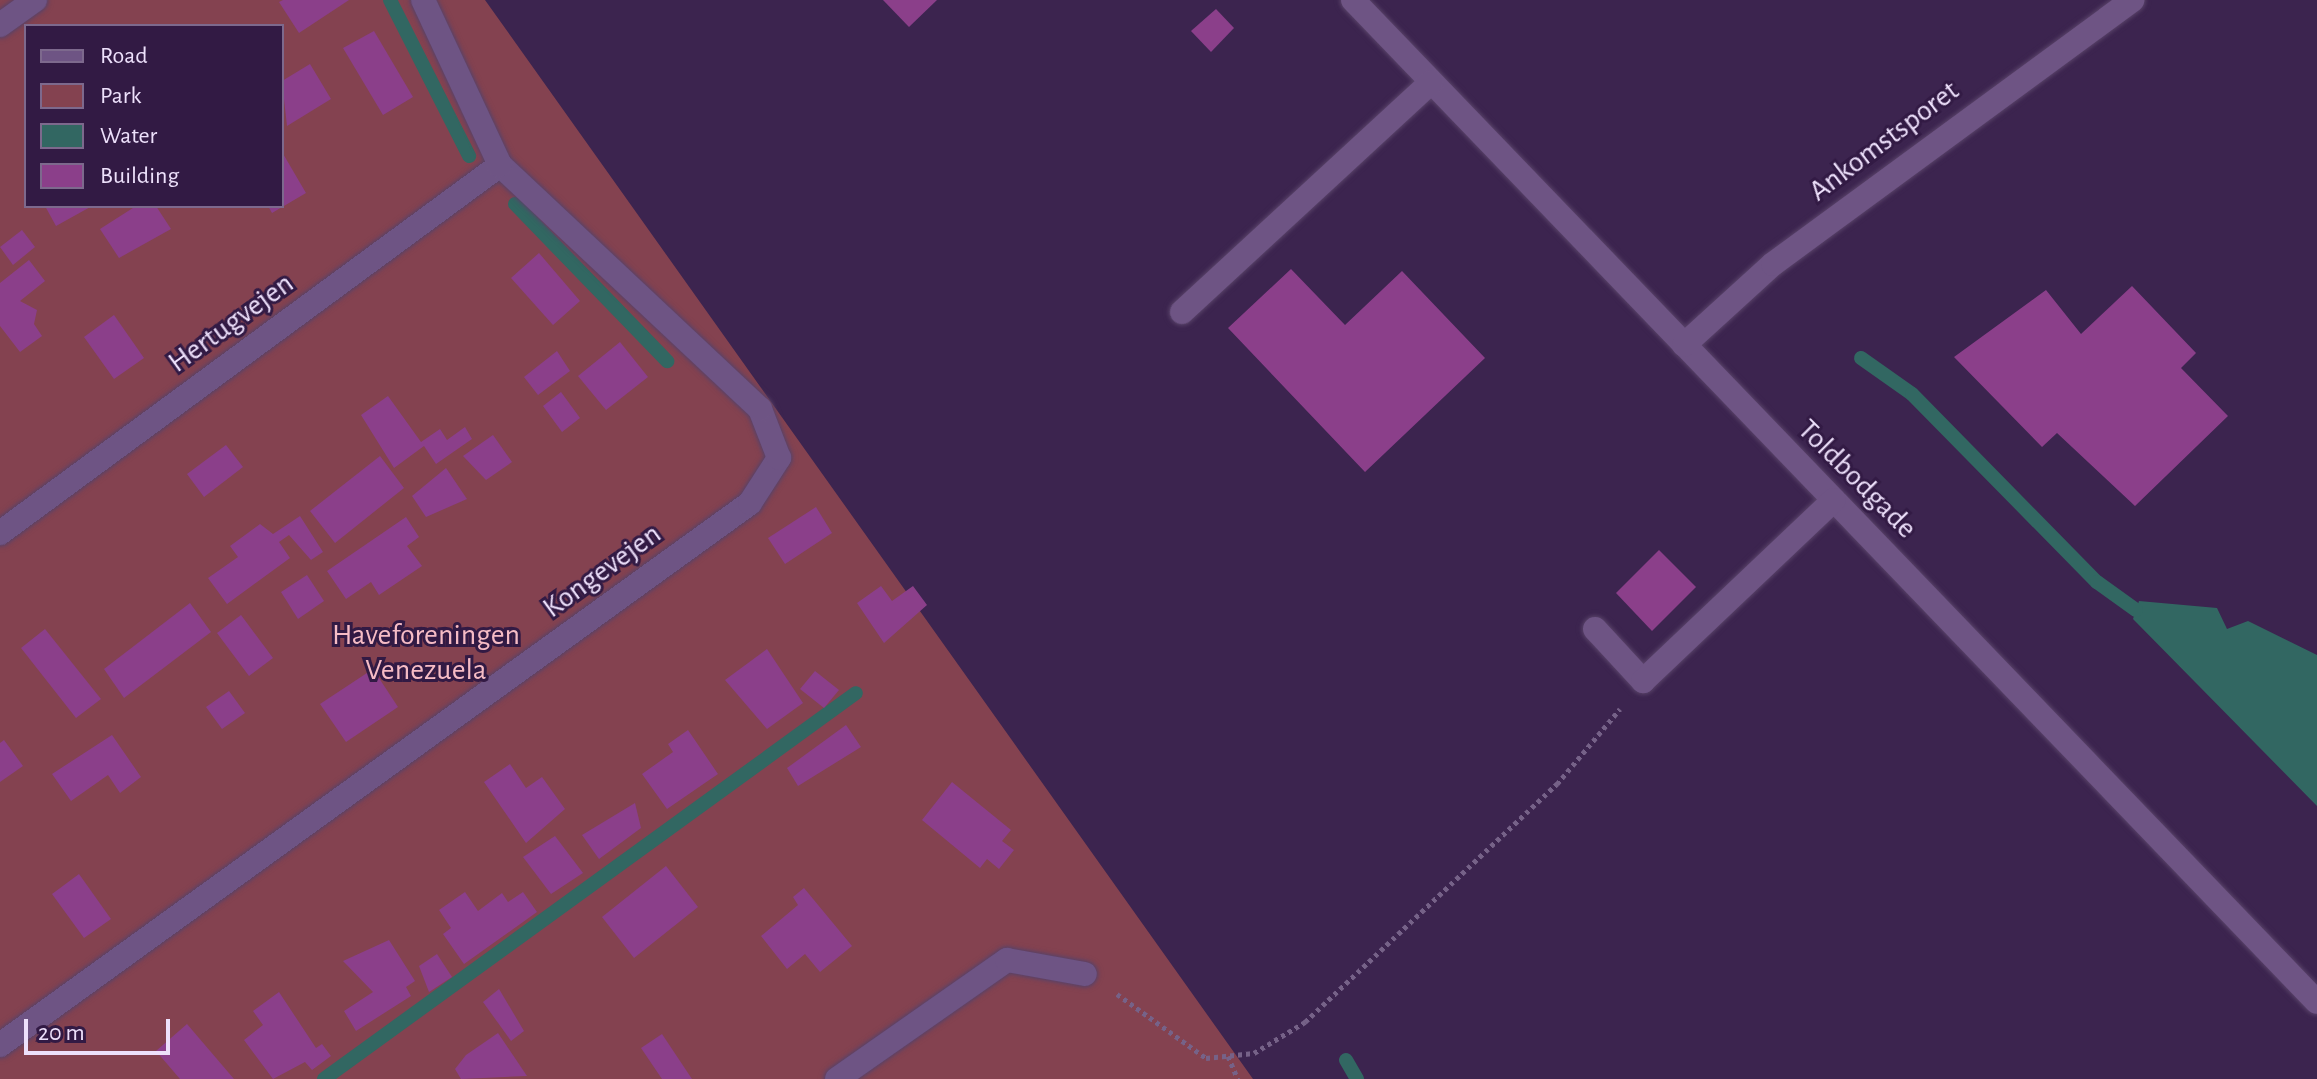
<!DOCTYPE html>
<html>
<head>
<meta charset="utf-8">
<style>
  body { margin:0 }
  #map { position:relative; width:2317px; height:1079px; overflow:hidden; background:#3c244f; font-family:"Alegreya Sans",sans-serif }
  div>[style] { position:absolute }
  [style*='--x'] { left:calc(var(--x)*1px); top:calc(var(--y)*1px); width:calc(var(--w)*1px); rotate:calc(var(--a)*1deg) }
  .green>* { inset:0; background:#844250 }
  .water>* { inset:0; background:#326762 }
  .stream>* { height:14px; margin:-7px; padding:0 7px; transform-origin:7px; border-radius:7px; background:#326762 }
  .building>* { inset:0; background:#8b3f8a }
  .path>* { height:5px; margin-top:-2.5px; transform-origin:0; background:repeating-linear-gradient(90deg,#766288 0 4px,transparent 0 8px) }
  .roads { filter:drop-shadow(0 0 2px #584268) drop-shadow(0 0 2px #584268) }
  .minor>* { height:24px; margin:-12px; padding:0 12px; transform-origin:12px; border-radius:12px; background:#6e5484 }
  span { translate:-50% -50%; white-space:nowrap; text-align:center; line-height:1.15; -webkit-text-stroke:6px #321a44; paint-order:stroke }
  .street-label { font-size:30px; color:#ede0fb }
  .park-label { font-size:30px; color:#f6bcc5 }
  .legend { position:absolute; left:24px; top:24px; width:260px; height:184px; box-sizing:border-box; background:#321a44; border:2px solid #7d698d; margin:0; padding:10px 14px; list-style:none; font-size:24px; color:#ede0fb }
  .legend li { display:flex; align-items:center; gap:16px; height:40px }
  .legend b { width:40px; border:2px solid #7d698d }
  .scale { position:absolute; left:24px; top:1019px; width:146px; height:36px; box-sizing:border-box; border:4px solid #ede0fb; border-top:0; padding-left:10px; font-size:24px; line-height:28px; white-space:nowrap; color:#ede0fb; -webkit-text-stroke:6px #321a44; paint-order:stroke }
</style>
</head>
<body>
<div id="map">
  <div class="green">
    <i style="clip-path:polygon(evenodd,0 0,485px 0,1253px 1079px,0 1079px,0 0,26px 26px,282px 26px,282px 206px,26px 206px,26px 26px)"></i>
  </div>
  <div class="water">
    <i style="clip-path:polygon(2139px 601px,2217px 608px,2227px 629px,2248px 621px,2317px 655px,2317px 806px,2133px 619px)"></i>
  </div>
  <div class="stream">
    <i style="--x:390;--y:0;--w:175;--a:63.1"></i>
    <i style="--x:515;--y:204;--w:219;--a:45.9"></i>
    <i style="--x:1861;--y:358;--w:62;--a:35.2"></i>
    <i style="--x:1912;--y:394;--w:264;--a:45.5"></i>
    <i style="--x:2097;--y:582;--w:48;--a:35.7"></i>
    <i style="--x:1346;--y:1060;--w:22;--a:60"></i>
    <i style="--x:324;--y:1079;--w:657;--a:-35.96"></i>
  </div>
  <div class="building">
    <i style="clip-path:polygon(349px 0,299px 33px,279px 2px,283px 0)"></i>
    <i style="clip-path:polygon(883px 0,937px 0,909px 27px)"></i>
    <i style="clip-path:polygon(1216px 9px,1234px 28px,1211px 52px,1191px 31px)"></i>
    <i style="clip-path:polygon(374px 31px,413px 97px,383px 115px,343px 48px)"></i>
    <i style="clip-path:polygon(310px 64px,331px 99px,287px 126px,282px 81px)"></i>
    <i style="clip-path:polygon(282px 152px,306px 193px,272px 213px,268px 206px,282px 206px)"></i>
    <i style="clip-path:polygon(45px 206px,92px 206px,56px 226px)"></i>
    <i style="clip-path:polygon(136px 206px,156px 206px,171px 229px,119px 258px,100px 229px)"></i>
    <i style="clip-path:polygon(22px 230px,35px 247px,13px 265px,0 247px)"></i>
    <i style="clip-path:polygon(539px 253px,580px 301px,553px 325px,511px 278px)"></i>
    <i style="clip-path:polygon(29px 260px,45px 281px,20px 301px,37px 310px,34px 324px,42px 336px,20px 352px,0 326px,0 283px)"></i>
    <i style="clip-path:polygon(1291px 269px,1345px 325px,1402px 271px,1485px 358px,1365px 472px,1228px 328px)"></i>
    <i style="clip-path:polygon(2132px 286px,2196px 353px,2181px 368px,2228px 416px,2135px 506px,2057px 433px,2042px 447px,1954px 357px,2046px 290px,2081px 334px)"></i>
    <i style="clip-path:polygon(114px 315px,144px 358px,114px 379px,84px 337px)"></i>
    <i style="clip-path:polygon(620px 342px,648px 377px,606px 410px,578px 376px)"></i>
    <i style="clip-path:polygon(557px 351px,570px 371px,538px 395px,524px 377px)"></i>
    <i style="clip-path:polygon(561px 392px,580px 418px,562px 432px,543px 406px)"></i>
    <i style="clip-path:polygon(388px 396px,421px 442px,440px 429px,447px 440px,465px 427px,472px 439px,436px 464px,424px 446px,394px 468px,361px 415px)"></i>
    <i style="clip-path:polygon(493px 435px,512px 462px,486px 480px,463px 456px)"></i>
    <i style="clip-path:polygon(226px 445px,243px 467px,204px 497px,187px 474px)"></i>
    <i style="clip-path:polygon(380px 456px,404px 488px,335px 543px,310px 511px)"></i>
    <i style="clip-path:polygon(446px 468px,467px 499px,426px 517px,412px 496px)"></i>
    <i style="clip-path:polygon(816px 507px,832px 533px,785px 564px,768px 538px)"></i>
    <i style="clip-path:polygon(300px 516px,323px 552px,311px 560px,289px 535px,279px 542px,290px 558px,227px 604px,208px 578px,238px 557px,230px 546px,260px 524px,273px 534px)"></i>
    <i style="clip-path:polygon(406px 517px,419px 537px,407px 546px,422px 566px,379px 595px,371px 582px,346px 599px,327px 571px)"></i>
    <i style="clip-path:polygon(1659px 550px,1696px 587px,1652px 631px,1616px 593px)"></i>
    <i style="clip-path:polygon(307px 575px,324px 601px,298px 619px,281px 592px)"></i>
    <i style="clip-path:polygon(881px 586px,892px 601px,913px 586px,927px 605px,884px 643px,857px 603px)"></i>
    <i style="clip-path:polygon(190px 603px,211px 632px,124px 698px,104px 669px)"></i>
    <i style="clip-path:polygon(241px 615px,273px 658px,249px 676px,217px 633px)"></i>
    <i style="clip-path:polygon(45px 629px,101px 699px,76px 718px,21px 648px)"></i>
    <i style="clip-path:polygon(767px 649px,803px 703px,767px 729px,725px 680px)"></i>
    <i style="clip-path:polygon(373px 669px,398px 707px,346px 742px,320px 704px)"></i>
    <i style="clip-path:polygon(815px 671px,839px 690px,824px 708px,800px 689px)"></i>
    <i style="clip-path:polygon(229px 691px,245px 713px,222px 729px,206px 707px)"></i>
    <i style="clip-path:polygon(846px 725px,861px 747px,798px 786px,787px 768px)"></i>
    <i style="clip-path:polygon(688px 730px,718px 774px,667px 809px,642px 774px,673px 752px,668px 744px)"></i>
    <i style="clip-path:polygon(112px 735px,141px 777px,120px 793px,108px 775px,71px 801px,52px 774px)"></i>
    <i style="clip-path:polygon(4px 740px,23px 766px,0 782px,0 743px)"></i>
    <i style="clip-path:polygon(510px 764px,526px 788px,542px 777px,565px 809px,526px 843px,484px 782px)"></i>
    <i style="clip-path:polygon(952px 782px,1011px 830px,1002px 841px,1014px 850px,999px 869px,987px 859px,980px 868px,922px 820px)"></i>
    <i style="clip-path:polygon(635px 803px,641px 828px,599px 859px,582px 835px)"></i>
    <i style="clip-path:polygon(555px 836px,583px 873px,551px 894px,523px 857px)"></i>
    <i style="clip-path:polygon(666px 866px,698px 907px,634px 958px,602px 917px)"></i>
    <i style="clip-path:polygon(79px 874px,111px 919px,84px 938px,52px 894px)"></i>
    <i style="clip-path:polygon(804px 888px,852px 946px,820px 972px,805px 954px,787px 969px,761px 936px,798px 905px,793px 897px)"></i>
    <i style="clip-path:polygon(465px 892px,478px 911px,502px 893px,508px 902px,523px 892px,537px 912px,464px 964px,443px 934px,451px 928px,439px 910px)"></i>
    <i style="clip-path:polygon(389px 940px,415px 981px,406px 987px,411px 996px,356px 1031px,344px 1011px,373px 992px,343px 961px)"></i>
    <i style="clip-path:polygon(437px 954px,452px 977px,429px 992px,419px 966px)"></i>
    <i style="clip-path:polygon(499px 989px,524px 1031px,511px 1041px,483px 1002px)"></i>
    <i style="clip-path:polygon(279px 992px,316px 1048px,322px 1044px,331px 1056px,312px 1070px,305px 1062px,273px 1079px,244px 1040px,263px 1025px,253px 1011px)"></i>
    <i style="clip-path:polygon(187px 1024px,234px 1079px,180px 1079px,156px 1051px)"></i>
    <i style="clip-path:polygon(498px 1033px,527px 1076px,461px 1079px,455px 1069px,466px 1055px)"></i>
    <i style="clip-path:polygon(662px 1034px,692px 1079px,662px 1079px,641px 1048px)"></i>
  </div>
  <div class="path">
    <i style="--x:1117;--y:994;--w:110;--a:35.7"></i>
    <i style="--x:1206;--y:1058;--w:48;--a:-5.9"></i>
    <i style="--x:1254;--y:1053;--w:60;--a:-31.3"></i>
    <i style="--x:1305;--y:1022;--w:347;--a:-43.4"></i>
    <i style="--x:1557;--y:784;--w:98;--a:-50"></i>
    <i style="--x:1228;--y:1056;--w:25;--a:67"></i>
  </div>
  <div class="roads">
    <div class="minor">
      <i style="--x:1353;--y:0;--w:1390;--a:46.11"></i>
      <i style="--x:0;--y:25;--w:43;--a:-35.5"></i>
      <i style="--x:1182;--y:312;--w:339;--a:-42.7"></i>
      <i style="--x:1684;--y:345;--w:120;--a:-42.3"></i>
      <i style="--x:1773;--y:264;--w:446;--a:-36.3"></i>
      <i style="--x:0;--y:533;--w:621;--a:-36.35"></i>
      <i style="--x:1595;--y:629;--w:71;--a:47.3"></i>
      <i style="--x:1643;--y:681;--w:263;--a:-43.5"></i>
      <i style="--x:0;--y:1045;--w:925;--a:-35.85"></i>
      <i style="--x:750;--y:503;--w:54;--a:-57.2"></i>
      <i style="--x:779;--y:458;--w:53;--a:-111.2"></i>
      <i style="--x:760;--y:409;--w:357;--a:-136.8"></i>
      <i style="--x:500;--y:165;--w:182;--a:-115"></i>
      <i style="--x:837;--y:1079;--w:208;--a:-35"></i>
      <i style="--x:1007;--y:960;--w:79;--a:10.2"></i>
    </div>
  </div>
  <div class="street-label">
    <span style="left:1884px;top:141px;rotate:-37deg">Ankomstsporet</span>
    <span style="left:231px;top:323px;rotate:-36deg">Hertugvejen</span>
    <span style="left:1857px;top:479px;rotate:45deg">Toldbodgade</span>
    <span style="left:602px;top:571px;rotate:-36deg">Kongevejen</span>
  </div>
  <div class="park-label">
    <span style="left:426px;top:652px">Haveforeningen<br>Venezuela</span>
  </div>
  <ul class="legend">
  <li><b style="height:10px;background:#6e5484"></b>Road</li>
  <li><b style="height:22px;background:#844250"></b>Park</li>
  <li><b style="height:22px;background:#326762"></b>Water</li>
  <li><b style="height:22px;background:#8b3f8a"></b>Building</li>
  </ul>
  <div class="scale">20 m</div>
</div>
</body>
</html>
